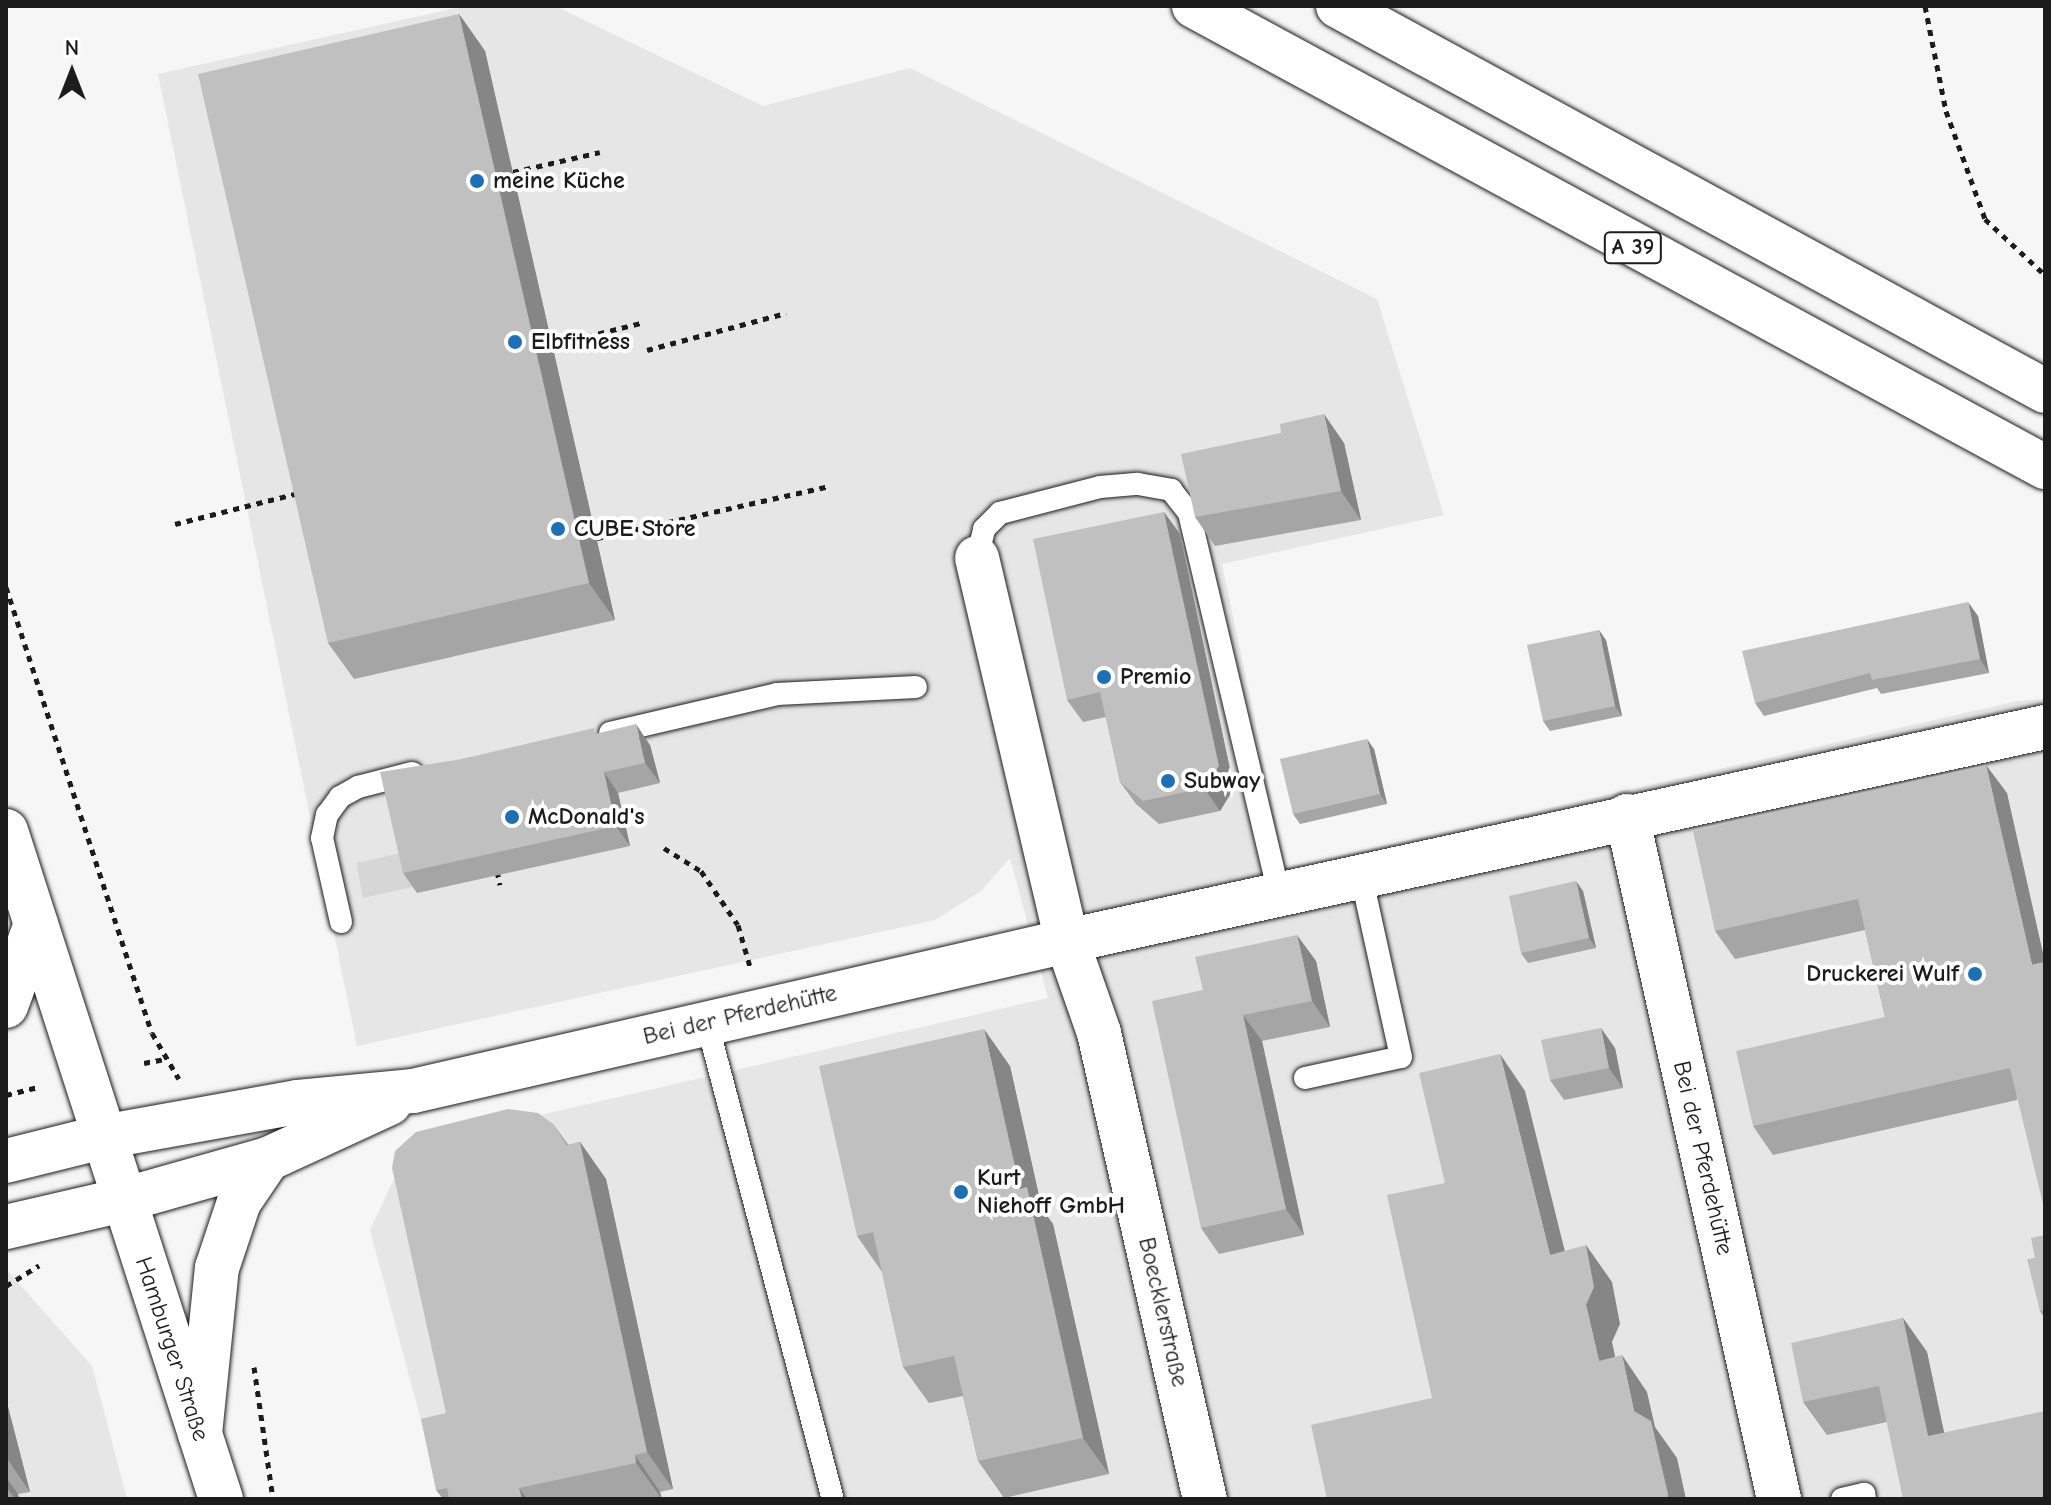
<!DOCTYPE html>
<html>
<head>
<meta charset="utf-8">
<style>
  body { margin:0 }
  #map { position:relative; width:2051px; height:1505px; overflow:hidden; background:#f6f6f6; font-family:"Comic Neue",sans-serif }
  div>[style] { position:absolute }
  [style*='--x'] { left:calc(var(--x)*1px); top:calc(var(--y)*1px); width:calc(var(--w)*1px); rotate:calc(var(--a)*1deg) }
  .built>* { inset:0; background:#e6e6e6 }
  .green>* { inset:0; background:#d6d6d6 }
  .path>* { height:5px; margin-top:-2.5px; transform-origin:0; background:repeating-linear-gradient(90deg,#1c1c1c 0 6px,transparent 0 12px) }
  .roads { filter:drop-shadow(0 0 2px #1c1c1c) drop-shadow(0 0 2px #1c1c1c) }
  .service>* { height:22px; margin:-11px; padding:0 11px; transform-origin:11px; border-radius:11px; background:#fff }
  .minor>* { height:44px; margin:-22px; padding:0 22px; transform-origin:22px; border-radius:22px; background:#fff }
  .tertiary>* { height:44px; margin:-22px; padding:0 22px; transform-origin:22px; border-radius:22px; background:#fff }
  .secondary>* { height:44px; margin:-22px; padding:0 22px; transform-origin:22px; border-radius:22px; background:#fff }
  .motorway>* { height:44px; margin:-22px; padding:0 22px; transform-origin:22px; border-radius:22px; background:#fff }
  .wall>* { inset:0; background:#a5a5a5 }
  .shaded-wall>* { inset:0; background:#868686 }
  .building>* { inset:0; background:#c0c0c0 }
  .dots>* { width:22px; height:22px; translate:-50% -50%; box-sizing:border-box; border:4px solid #fff; border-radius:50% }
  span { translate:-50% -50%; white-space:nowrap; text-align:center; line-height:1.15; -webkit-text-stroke:8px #fff; paint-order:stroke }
  .shield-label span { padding:2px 6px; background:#fff; border:2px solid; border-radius:6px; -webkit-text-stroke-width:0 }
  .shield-label { font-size:22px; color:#1c1c1c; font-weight:700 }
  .poi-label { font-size:24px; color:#1c1c1c; font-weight:700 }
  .left { translate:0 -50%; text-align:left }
  .right { translate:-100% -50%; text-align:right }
  .street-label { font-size:24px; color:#1c1c1c }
  .frame { position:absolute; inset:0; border:8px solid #1c1c1c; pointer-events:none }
  .north { position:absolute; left:32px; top:32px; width:80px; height:80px; -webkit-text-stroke:6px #fff; paint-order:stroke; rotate:0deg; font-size:22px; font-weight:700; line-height:32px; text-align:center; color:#1c1c1c }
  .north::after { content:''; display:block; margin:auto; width:28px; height:36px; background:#1c1c1c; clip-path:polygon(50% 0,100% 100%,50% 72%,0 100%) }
</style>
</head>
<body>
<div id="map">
  <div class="built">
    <i style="clip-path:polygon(465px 6px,555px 6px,763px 106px,910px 68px,1377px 299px,1444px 515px,1222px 564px,1286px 868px,2017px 701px,2045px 699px,2045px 1499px,442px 1499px,370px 1230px,410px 1145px,1048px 998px,1010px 858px,981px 891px,935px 920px,357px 1046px,158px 74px)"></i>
    <i style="clip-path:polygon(6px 1269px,92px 1366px,127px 1499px,6px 1499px)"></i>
  </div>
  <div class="green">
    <i style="clip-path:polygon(414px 850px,422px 885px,363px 898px,356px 863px)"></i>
  </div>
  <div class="path">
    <i style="--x:1925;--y:6;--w:107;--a:78.7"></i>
    <i style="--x:1946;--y:111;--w:115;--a:70.1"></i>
    <i style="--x:1985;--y:219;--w:82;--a:43"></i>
    <i style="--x:513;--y:172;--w:89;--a:-12.9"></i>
    <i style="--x:552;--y:345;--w:92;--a:-13.9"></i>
    <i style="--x:647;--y:350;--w:144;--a:-14.9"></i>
    <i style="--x:175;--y:524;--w:127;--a:-14.1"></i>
    <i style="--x:597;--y:538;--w:235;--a:-12.6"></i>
    <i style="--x:6;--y:587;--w:469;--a:71.9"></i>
    <i style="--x:152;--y:1033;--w:53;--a:59.6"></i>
    <i style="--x:664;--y:848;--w:44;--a:31.9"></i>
    <i style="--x:701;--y:871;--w:65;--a:55.6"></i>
    <i style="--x:738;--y:925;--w:47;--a:73.9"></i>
    <i style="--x:497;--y:871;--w:14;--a:78"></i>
    <i style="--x:144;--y:1063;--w:20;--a:-11"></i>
    <i style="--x:6;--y:1095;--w:32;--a:-14"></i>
    <i style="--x:6;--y:1286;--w:39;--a:-32"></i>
    <i style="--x:254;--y:1367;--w:133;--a:81.8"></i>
  </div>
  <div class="roads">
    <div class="service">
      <i style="--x:977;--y:558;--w:30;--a:-76"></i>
      <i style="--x:984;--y:529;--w:23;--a:-45"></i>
      <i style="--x:1000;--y:513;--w:103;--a:-14.6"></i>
      <i style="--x:1100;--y:487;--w:38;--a:-5"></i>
      <i style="--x:1138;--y:484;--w:34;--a:10"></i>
      <i style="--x:1171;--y:490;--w:29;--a:52"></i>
      <i style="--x:1189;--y:513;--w:391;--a:76.7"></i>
      <i style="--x:610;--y:733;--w:171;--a:-13.1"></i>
      <i style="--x:777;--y:694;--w:139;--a:-2.9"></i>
      <i style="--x:341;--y:922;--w:86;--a:-102.7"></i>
      <i style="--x:322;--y:838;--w:24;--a:-78"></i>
      <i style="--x:327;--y:815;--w:22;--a:-54"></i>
      <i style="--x:340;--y:797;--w:21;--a:-29"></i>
      <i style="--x:358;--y:787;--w:56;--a:-14.5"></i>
      <i style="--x:707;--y:1023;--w:492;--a:75.2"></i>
      <i style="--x:1305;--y:1078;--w:98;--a:-12.3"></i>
      <i style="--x:1401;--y:1057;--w:186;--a:-102.4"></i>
      <i style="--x:1842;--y:1499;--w:23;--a:-13"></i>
      <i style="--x:1864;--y:1494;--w:5;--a:79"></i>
    </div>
    <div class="minor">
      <i style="--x:977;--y:558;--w:393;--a:76.8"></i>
      <i style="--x:1067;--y:941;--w:1001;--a:-12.34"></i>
      <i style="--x:1627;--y:816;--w:700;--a:77.45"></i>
      <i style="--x:6;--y:1006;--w:87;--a:-69.9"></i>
      <i style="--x:6;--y:1161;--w:100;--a:-13.9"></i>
      <i style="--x:6;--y:1227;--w:120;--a:-13"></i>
    </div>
    <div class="tertiary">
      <i style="--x:103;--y:1137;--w:198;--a:-10.2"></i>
      <i style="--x:298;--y:1102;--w:116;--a:-5.5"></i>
      <i style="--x:413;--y:1091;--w:671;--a:-12.92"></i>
      <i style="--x:1067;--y:941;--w:97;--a:70.8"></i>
      <i style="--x:1099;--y:1033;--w:478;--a:77.2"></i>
      <i style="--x:123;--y:1200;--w:151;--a:-15.8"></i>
      <i style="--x:268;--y:1159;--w:134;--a:-24.7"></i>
      <i style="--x:200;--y:1434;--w:167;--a:-84.2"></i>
      <i style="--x:217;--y:1268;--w:70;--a:-71.6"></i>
      <i style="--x:239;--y:1202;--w:52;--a:-56"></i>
    </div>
    <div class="secondary">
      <i style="--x:6;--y:831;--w:702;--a:72.16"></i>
    </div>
    <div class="motorway">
      <i style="--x:1194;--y:6;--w:968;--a:28.45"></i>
      <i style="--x:1338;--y:6;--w:805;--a:28.57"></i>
    </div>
  </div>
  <div class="wall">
    <i style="clip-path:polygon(459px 14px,485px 51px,615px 620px,354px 679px,328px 643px)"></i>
    <i style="clip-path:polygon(1281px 433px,1344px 443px,1361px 520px,1215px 546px,1195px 517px)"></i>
    <i style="clip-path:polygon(1164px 512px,1180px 534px,1234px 788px,1220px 811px,1159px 824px,1136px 804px,1120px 782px,1106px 717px,1083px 722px,1067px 700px)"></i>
    <i style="clip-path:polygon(1978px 616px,1989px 673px,1881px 694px,1877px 688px,1764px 716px,1755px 703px)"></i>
    <i style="clip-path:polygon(1606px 640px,1622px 716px,1550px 731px,1543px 721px)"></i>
    <i style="clip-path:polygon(597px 733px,650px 745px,660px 783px,618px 793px,630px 846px,417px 893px,403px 873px,462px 759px)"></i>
    <i style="clip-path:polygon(1374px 749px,1387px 804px,1300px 824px,1293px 814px)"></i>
    <i style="clip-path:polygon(2007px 793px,2017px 1100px,1773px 1155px,1753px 1126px,1885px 1017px,1865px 930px,1735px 959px,1715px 931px)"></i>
    <i style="clip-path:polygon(1583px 891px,1596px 948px,1528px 963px,1521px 953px)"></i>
    <i style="clip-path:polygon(1316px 961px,1330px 1027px,1262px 1041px,1304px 1235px,1219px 1254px,1201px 1228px,1203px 990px)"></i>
    <i style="clip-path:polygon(1615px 1048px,1623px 1088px,1564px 1100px,1550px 1080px)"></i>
    <i style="clip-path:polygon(1010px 1066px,1042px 1209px,1053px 1224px,1109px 1474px,1004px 1498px,978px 1461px,963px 1396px,929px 1403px,903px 1367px,882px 1272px,857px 1236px)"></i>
    <i style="clip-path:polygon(553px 1124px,568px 1145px,580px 1142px,606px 1179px,673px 1489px,660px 1492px,662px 1499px,443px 1499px,436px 1490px,446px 1413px)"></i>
    <i style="clip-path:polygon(2045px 1235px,2045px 1319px,2040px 1311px,2035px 1258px)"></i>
    <i style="clip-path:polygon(1903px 1318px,1927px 1352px,1944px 1433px,2045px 1499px,1887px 1422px,1827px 1435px,1803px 1402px)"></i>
    <i style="clip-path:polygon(6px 1399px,30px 1492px,18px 1494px,19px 1499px,6px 1499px)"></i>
  </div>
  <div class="shaded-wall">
    <i style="clip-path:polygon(459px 14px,485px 51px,615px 620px,589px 583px)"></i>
    <i style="clip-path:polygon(1324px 414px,1344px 443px,1361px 520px,1341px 491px)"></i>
    <i style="clip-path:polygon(1164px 512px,1180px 534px,1234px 788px,1220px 811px,1204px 788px)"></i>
    <i style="clip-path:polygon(1968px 602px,1978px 616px,1989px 673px,1980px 659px)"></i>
    <i style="clip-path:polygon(1599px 630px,1606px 640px,1622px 716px,1615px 706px)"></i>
    <i style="clip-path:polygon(636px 724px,650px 745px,660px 783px,645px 763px)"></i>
    <i style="clip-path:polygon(1367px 739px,1374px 749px,1387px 804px,1380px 794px)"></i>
    <i style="clip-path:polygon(1986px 765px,2007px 793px,2045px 962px,2032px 965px)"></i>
    <i style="clip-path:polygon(604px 772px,618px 793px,630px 846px,616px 826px)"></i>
    <i style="clip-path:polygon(1576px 881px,1583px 891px,1596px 948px,1589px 938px)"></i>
    <i style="clip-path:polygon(1297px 935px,1316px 961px,1330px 1027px,1312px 1001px)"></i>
    <i style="clip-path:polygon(1243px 1015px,1262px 1041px,1304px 1235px,1286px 1209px)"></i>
    <i style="clip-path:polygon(1601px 1028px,1615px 1048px,1623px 1088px,1609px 1068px)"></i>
    <i style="clip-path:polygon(984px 1029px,1010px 1066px,1042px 1209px,1053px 1224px,1109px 1474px,1083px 1438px,1020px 1189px)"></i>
    <i style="clip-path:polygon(1500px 1054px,1525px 1091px,1575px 1292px,1550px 1255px)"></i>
    <i style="clip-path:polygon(553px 1124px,579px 1160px,580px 1142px,606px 1179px,673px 1489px,647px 1452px,567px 1145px)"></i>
    <i style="clip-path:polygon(1586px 1245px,1612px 1282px,1620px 1324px,1612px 1342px,1624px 1398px,1599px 1361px,1586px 1305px)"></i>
    <i style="clip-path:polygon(1903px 1318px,1927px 1352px,1952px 1470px,1928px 1436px)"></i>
    <i style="clip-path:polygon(1622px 1355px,1647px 1392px,1655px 1427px,1677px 1458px,1686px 1499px,1668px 1499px,1634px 1411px)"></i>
    <i style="clip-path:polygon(6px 1399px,30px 1492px,6px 1457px)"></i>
    <i style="clip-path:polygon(635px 1455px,660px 1492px,662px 1499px,636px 1463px)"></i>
    <i style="clip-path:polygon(6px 1477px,18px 1494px,19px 1499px,15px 1499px,6px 1487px)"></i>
    <i style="clip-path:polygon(519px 1488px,527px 1499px,522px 1499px)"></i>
  </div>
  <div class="building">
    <i style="clip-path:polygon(459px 14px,589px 583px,328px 643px,198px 74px)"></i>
    <i style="clip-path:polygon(1324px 414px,1341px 491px,1195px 517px,1181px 454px,1281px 433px,1280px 424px)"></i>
    <i style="clip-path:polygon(1164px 512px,1219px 766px,1204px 788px,1143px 801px,1120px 782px,1100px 692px,1067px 700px,1033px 539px)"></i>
    <i style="clip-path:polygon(1968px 602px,1980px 659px,1872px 680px,1870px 673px,1755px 703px,1742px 651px)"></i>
    <i style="clip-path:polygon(1599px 630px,1615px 706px,1543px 721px,1527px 645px)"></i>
    <i style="clip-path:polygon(636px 724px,645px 763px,604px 772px,616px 826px,403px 873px,380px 772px,462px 759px,594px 728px,595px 734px)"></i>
    <i style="clip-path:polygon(1367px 739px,1380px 794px,1293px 814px,1280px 759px)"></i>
    <i style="clip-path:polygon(1986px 765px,2032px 965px,2045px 962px,2045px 1212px,2010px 1068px,1753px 1126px,1736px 1051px,1885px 1017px,1858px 899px,1715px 931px,1693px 831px)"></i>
    <i style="clip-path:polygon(1576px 881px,1589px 938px,1521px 953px,1509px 896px)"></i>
    <i style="clip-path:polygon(1297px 935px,1312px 1001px,1243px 1015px,1286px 1209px,1201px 1228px,1152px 1001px,1203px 990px,1195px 957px)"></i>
    <i style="clip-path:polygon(1601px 1028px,1609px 1068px,1550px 1080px,1541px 1040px)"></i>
    <i style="clip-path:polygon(984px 1029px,1020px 1189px,1027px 1187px,1083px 1438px,978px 1461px,954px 1356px,903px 1367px,873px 1232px,857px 1236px,819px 1066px)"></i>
    <i style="clip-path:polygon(1500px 1054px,1550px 1255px,1586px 1245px,1594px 1287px,1586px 1305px,1599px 1361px,1622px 1355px,1634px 1411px,1651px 1421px,1668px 1494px,1668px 1499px,1327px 1499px,1311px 1425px,1432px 1398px,1387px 1195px,1445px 1183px,1419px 1073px)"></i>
    <i style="clip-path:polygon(508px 1109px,538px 1113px,553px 1124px,567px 1145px,580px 1142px,647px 1452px,635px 1455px,636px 1463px,519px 1488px,522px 1499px,449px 1499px,447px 1488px,436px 1490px,421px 1419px,446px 1413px,392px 1168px,395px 1151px,416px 1132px)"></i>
    <i style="clip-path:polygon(2045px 1235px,2045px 1310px,2040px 1311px,2027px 1259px,2035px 1258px,2031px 1238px)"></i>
    <i style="clip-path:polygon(1903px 1318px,1928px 1436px,2045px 1411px,2045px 1499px,1903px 1499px,1879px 1386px,1803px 1402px,1791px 1343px)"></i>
  </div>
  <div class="dots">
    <i style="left:477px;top:181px;background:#1f6fb2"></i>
    <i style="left:515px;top:342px;background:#1f6fb2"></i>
    <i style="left:558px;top:529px;background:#1f6fb2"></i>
    <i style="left:1104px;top:677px;background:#1f6fb2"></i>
    <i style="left:1168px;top:781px;background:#1f6fb2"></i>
    <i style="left:512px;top:817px;background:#1f6fb2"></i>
    <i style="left:1975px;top:974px;background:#1f6fb2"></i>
    <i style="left:961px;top:1192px;background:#1f6fb2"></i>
  </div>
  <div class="shield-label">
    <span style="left:1633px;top:248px">A 39</span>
  </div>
  <div class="poi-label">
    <span class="left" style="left:493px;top:181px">meine Küche</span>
    <span class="left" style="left:531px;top:342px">Elbfitness</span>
    <span class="left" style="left:574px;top:529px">CUBE Store</span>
    <span class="left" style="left:1120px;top:677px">Premio</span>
    <span class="left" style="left:1184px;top:781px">Subway</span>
    <span class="left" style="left:528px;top:817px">McDonald's</span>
    <span class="right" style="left:1959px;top:974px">Druckerei Wulf</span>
    <span class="left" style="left:977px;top:1192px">Kurt<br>Niehoff GmbH</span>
  </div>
  <div class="street-label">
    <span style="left:740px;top:1015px;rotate:-13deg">Bei der Pferdehütte</span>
    <span style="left:1703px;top:1158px;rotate:77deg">Bei der Pferdehütte</span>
    <span style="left:1163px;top:1312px;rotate:77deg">Boecklerstraße</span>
    <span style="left:172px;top:1349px;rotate:72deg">Hamburger Straße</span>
  </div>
  <div class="frame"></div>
  <div class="north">N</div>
</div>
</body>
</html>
